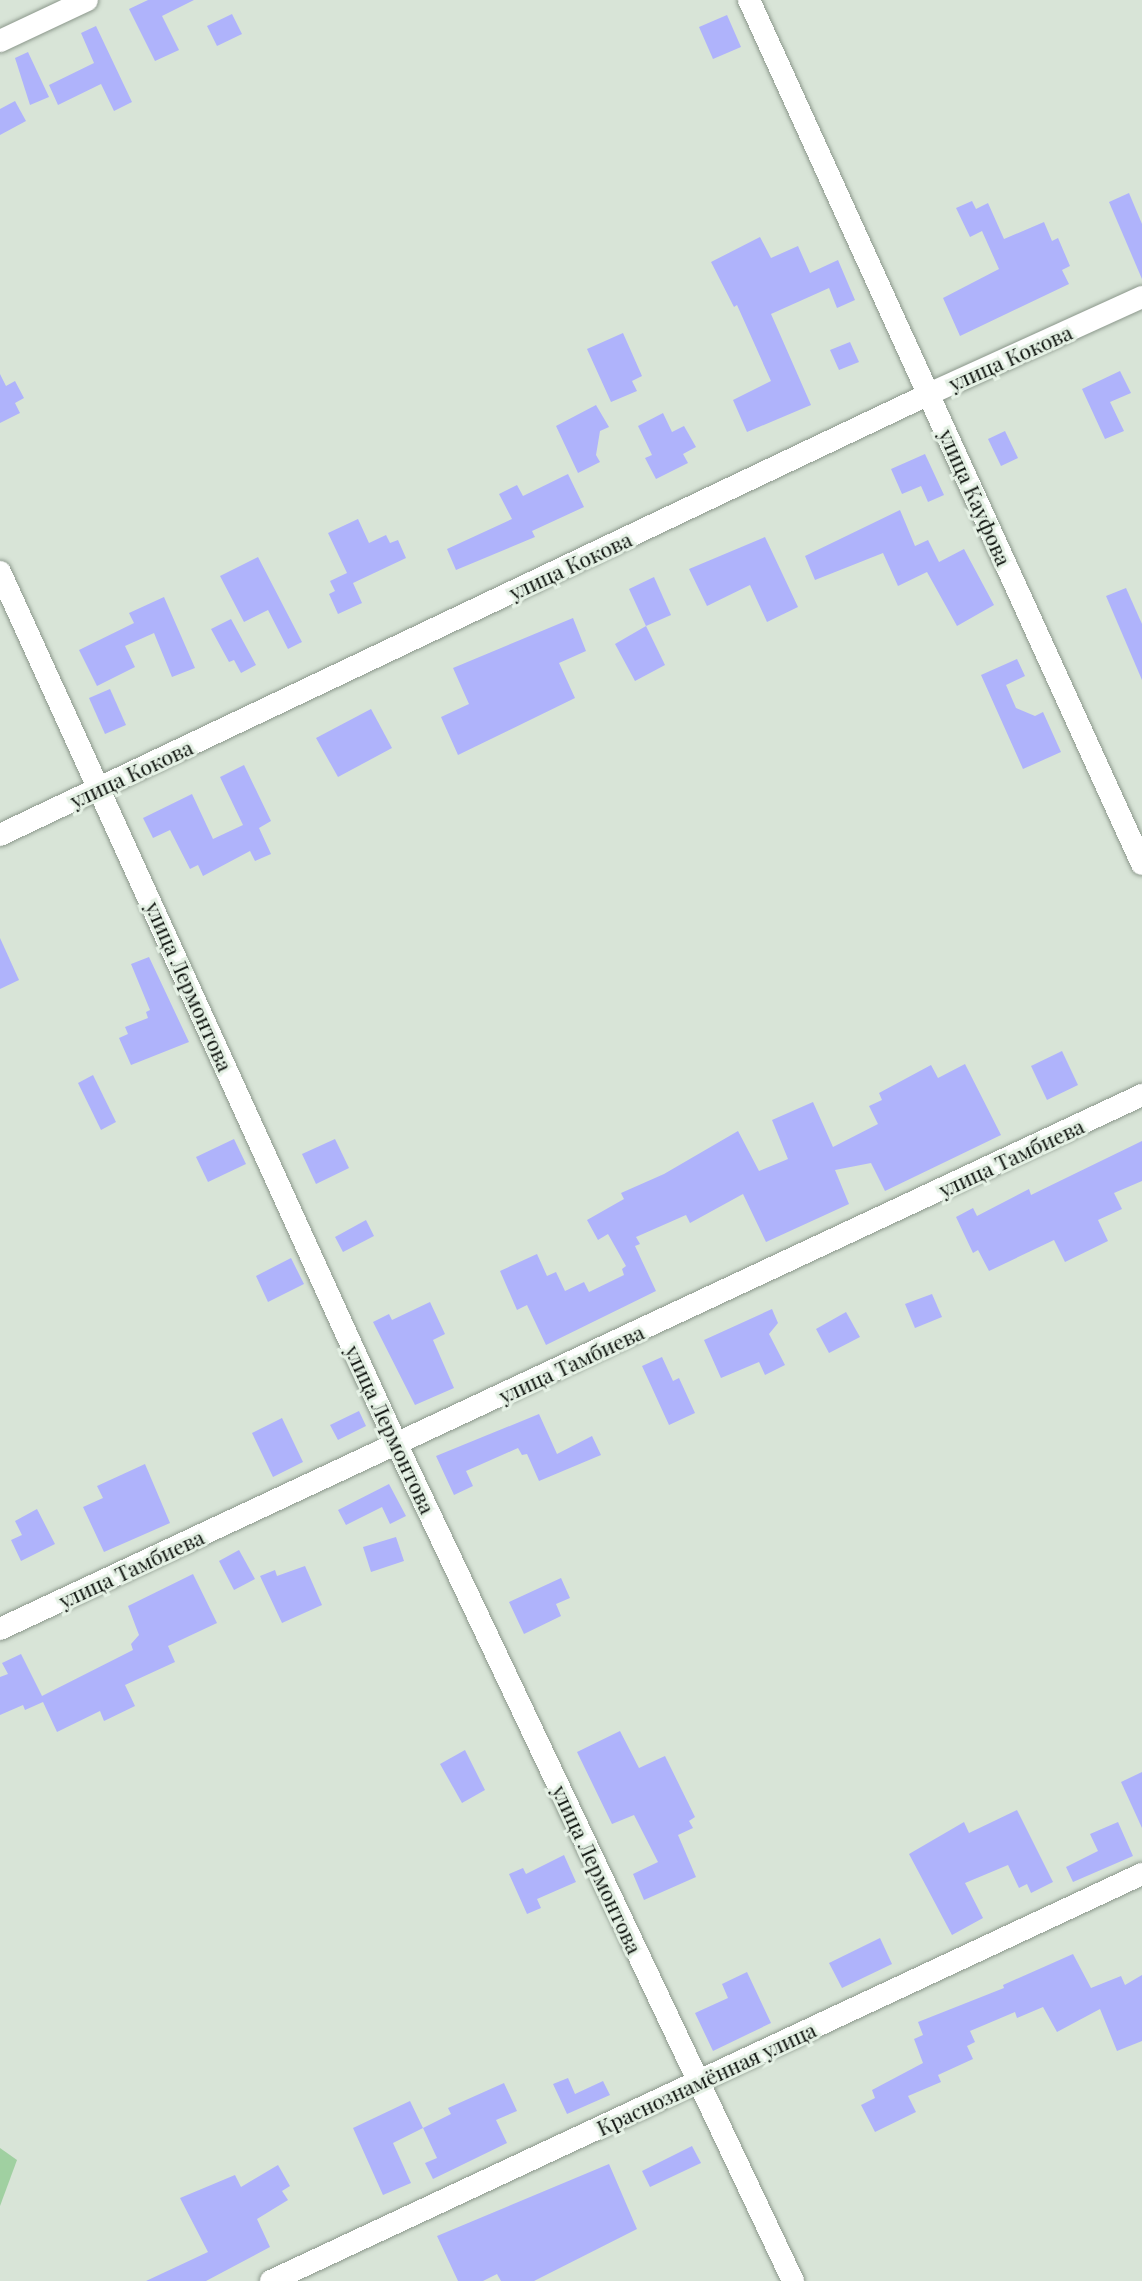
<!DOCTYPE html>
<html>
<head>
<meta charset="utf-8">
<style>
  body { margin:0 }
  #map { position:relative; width:1142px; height:2281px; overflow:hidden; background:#d8e4d7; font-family:"Playfair Display",serif }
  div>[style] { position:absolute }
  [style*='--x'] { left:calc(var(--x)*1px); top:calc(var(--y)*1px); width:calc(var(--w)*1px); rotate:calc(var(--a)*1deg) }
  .green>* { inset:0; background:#a0d0a1 }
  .building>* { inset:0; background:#afb3fb }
  .roads { filter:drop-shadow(0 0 2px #8b978b) drop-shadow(0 0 2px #8b978b) }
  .minor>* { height:22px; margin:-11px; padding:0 11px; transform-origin:11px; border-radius:11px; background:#fff }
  span { translate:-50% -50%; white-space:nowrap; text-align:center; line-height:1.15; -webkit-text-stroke:6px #e5f1e5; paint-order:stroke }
  .street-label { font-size:21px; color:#0c110c }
</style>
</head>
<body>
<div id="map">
  <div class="green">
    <i style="clip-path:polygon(0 2148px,17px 2160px,0 2206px)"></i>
  </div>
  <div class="building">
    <i style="clip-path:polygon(148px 0,194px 0,162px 16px,179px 50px,155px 61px,129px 9px)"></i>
    <i style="clip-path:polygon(232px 14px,242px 34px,217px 46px,207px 26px)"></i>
    <i style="clip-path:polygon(727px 15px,741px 47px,713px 59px,699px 27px)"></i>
    <i style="clip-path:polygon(96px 26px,132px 102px,114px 111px,101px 84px,58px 105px,49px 85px,94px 63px,81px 33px)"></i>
    <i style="clip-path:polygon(28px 52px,49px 97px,30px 105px,15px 58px)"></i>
    <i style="clip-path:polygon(15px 101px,26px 121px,0 135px,0 109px)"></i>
    <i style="clip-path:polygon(1129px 193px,1142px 224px,1142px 279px,1109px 202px)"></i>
    <i style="clip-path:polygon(972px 201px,976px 209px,988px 203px,1004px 239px,1044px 222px,1052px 241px,1058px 238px,1070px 266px,1062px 270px,1069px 284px,960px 336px,943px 298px,999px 269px,982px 231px,970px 237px,956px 208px)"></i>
    <i style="clip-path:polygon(760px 237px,771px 258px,798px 246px,810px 273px,838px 260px,855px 300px,837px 308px,829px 288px,771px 314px,811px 405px,747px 432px,733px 400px,771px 381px,737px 305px,734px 307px,711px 262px)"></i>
    <i style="clip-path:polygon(623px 333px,642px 376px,632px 381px,637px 391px,611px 402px,587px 349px)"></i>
    <i style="clip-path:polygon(850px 342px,859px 362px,839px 370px,830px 350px)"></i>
    <i style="clip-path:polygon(1120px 371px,1131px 393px,1110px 402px,1124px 431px,1105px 439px,1082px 389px)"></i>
    <i style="clip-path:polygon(0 374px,6px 386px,15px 381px,24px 398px,15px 403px,20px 413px,0 423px)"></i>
    <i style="clip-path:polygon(596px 405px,609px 427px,600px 431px,596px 455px,600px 462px,578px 473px,556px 426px)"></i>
    <i style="clip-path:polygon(663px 413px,672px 432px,684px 426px,696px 447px,683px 454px,688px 463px,656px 479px,645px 458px,652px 455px,638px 426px)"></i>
    <i style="clip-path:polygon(1005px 431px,1018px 458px,1001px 466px,988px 439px)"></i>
    <i style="clip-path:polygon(925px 454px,944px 495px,928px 502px,921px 486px,902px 494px,891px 469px)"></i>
    <i style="clip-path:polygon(568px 474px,584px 507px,532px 531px,535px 537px,456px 570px,447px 549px,512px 519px,499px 494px,517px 485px,523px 496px)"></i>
    <i style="clip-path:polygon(900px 510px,915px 546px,928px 540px,939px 562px,964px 549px,994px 605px,957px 626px,927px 572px,898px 586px,883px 553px,815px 580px,805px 556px)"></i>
    <i style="clip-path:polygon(358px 519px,369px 543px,386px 535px,390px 543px,398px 540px,406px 558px,353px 583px,362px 603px,338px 614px,329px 594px,335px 591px,330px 581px,347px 573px,328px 533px)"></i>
    <i style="clip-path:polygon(765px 537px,798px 607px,767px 622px,750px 585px,707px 606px,689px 569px)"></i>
    <i style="clip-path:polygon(258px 557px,302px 642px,288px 649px,268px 610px,244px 622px,220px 576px)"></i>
    <i style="clip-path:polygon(654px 577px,671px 615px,646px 626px,629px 589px)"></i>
    <i style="clip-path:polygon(1126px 588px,1142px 624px,1142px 680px,1106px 596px)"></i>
    <i style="clip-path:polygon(164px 597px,195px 668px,172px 677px,154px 633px,125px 646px,135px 667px,97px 686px,79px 650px,134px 623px,129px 613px)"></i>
    <i style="clip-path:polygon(573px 618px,586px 651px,559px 663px,575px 698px,458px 755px,441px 717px,469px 704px,453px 668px)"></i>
    <i style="clip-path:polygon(231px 619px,256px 665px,241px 673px,234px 660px,229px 662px,211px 629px)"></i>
    <i style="clip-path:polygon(646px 626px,665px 665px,635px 681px,615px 644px)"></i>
    <i style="clip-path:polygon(1017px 659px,1025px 676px,1006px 685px,1016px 708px,1035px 716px,1043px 712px,1061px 752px,1023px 769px,981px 675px)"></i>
    <i style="clip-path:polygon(110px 689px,126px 725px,105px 734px,89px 698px)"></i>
    <i style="clip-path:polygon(371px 709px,392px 748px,338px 777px,316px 738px)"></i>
    <i style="clip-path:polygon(244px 765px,271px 821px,259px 828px,271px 854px,255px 861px,250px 851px,203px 876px,198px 865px,190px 869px,170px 830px,153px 838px,143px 818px,192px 794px,213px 839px,243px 825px,220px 777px)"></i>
    <i style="clip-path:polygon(0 938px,19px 980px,0 989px)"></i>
    <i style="clip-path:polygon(149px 957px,189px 1042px,131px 1065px,119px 1038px,128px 1034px,125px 1027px,148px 1018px,146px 1012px,150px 1010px,131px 964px)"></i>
    <i style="clip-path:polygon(1062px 1051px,1078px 1085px,1047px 1100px,1031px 1066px)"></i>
    <i style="clip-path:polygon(965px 1064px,1001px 1135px,885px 1191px,871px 1163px,835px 1170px,849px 1204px,766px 1242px,743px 1194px,690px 1223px,686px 1215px,636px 1237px,640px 1244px,635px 1246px,656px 1291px,546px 1345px,527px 1305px,517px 1310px,500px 1271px,537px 1254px,547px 1276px,556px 1272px,565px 1291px,584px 1282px,589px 1292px,624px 1275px,622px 1269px,626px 1266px,608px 1234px,598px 1240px,587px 1220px,624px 1199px,621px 1193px,664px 1174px,738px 1131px,759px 1171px,788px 1159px,772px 1120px,813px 1102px,833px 1147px,878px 1124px,869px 1106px,882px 1100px,879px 1093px,931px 1065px,938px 1078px)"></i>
    <i style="clip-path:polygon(93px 1075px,116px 1122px,101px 1130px,78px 1083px)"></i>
    <i style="clip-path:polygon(234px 1139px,246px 1164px,208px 1182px,196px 1157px)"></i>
    <i style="clip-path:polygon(335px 1139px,349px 1168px,316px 1184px,302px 1154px)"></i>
    <i style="clip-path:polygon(1142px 1141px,1142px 1181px,1114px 1193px,1122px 1209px,1098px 1220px,1108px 1241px,1065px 1262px,1054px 1240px,989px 1271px,978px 1250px,973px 1253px,956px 1217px,973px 1208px,977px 1216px,1029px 1189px,1031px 1195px)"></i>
    <i style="clip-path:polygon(366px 1220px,374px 1236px,343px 1252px,335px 1237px)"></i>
    <i style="clip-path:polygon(291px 1258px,304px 1284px,268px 1302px,256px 1276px)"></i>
    <i style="clip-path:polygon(932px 1294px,942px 1317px,915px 1328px,905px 1304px)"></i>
    <i style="clip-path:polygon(430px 1302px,445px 1334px,433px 1340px,454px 1388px,415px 1405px,373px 1322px,389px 1314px,392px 1320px)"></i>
    <i style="clip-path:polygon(772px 1309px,778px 1323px,769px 1334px,785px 1365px,765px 1375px,759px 1362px,721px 1378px,704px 1340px)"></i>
    <i style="clip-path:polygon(846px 1312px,860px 1337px,829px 1353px,816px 1329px)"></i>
    <i style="clip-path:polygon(662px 1357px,673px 1381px,679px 1378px,695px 1413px,669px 1425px,642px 1366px)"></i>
    <i style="clip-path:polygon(359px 1411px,366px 1426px,338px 1440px,330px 1425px)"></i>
    <i style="clip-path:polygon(539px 1414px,557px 1454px,592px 1436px,601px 1455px,539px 1481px,527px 1454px,522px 1455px,518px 1448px,466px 1471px,473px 1486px,454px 1495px,436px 1456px)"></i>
    <i style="clip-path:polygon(282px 1418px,303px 1462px,273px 1477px,252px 1433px)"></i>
    <i style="clip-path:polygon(145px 1464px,170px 1523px,104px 1552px,83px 1507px,103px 1498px,97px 1486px)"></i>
    <i style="clip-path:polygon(389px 1484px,406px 1516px,390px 1524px,382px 1507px,346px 1525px,338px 1510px)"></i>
    <i style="clip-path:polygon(37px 1509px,55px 1544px,21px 1561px,11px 1540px,22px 1535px,15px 1521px)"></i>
    <i style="clip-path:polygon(396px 1537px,404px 1561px,371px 1572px,363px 1547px)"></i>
    <i style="clip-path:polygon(239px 1550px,255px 1579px,234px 1590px,219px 1561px)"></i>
    <i style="clip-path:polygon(305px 1566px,322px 1605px,282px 1623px,260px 1576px,275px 1570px,277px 1576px)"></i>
    <i style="clip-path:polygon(193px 1574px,217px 1623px,168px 1646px,175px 1662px,125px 1685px,135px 1706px,104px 1721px,100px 1711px,57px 1732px,43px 1702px,25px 1710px,23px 1705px,0 1715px,0 1677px,8px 1674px,2px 1663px,21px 1654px,42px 1696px,133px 1650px,131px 1644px,139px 1635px,128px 1606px)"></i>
    <i style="clip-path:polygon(561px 1578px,570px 1598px,556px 1604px,561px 1616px,524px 1634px,509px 1602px)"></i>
    <i style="clip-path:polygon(620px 1731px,639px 1768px,665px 1756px,695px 1817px,689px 1821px,693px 1828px,678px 1835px,696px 1877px,644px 1900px,633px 1874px,658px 1862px,634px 1815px,612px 1824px,577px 1752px)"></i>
    <i style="clip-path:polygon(465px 1750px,485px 1790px,462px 1803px,440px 1764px)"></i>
    <i style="clip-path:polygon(1142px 1772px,1142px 1828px,1121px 1782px)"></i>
    <i style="clip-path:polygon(1017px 1810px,1053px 1882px,1031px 1893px,1027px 1884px,1019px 1888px,1008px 1865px,965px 1883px,983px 1918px,952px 1935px,909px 1854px,964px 1822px,969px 1833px)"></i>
    <i style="clip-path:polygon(1118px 1822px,1133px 1856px,1073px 1882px,1066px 1867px,1098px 1851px,1090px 1834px)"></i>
    <i style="clip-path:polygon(564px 1855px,576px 1882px,537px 1899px,541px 1908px,527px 1914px,509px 1874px,523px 1868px,526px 1874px)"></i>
    <i style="clip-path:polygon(880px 1938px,892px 1964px,842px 1988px,829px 1963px)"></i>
    <i style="clip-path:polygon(1073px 1954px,1091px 1988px,1121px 1976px,1125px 1985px,1142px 1975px,1142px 2041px,1117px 2051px,1100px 2009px,1057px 2032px,1043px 2007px,1017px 2018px,1015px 2012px,970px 2031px,975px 2042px,967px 2046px,973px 2059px,938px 2075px,941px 2082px,908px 2096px,916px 2112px,875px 2132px,861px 2105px,875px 2098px,872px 2090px,923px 2063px,914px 2039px,923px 2035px,918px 2022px,1004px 1988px,1003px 1985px)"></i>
    <i style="clip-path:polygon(747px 1972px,771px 2023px,713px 2051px,695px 2013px,728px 1998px,722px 1984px)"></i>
    <i style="clip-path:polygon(568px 2078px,575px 2094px,603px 2081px,610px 2095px,567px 2114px,553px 2084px)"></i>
    <i style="clip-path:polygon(504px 2083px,517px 2111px,496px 2120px,507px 2143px,433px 2179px,425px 2163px,437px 2158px,423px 2128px,451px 2114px,448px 2108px)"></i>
    <i style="clip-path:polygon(410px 2101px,423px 2128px,393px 2143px,411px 2183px,383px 2195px,353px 2128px)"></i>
    <i style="clip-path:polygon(692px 2146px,701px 2163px,650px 2187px,642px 2171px)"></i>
    <i style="clip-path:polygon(609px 2164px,637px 2229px,534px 2281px,501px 2281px,497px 2274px,483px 2281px,458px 2281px,437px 2236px)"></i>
    <i style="clip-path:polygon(278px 2165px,290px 2186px,282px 2191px,288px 2200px,257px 2219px,270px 2247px,206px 2281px,146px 2281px,208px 2252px,180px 2198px,235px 2175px,241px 2187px)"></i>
  </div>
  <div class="roads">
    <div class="minor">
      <i style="--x:749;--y:0;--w:949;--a:65.54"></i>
      <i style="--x:0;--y:41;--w:96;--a:-25.2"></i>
      <i style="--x:0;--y:572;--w:959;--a:65.55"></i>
      <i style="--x:397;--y:1445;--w:925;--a:64.65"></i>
      <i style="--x:0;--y:835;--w:1028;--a:-25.39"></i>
      <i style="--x:929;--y:394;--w:234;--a:-24.5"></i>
      <i style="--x:0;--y:1629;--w:1261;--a:-25.06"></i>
      <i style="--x:271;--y:2281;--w:961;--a:-25.05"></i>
    </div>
  </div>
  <div class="street-label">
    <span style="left:1010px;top:357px;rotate:-24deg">улица Кокова</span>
    <span style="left:976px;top:497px;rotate:66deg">улица Кауфова</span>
    <span style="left:570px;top:565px;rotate:-25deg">улица Кокова</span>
    <span style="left:131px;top:773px;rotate:-25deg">улица Кокова</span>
    <span style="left:190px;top:986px;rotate:66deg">улица Лермонтова</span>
    <span style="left:1011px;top:1157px;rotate:-25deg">улица Тамбиева</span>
    <span style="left:571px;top:1363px;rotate:-25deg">улица Тамбиева</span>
    <span style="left:391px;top:1429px;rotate:65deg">улица Лермонтова</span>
    <span style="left:131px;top:1568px;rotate:-25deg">улица Тамбиева</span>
    <span style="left:598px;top:1869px;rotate:65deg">улица Лермонтова</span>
    <span style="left:706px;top:2078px;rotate:-25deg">Краснознамённая улица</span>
  </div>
</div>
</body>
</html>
